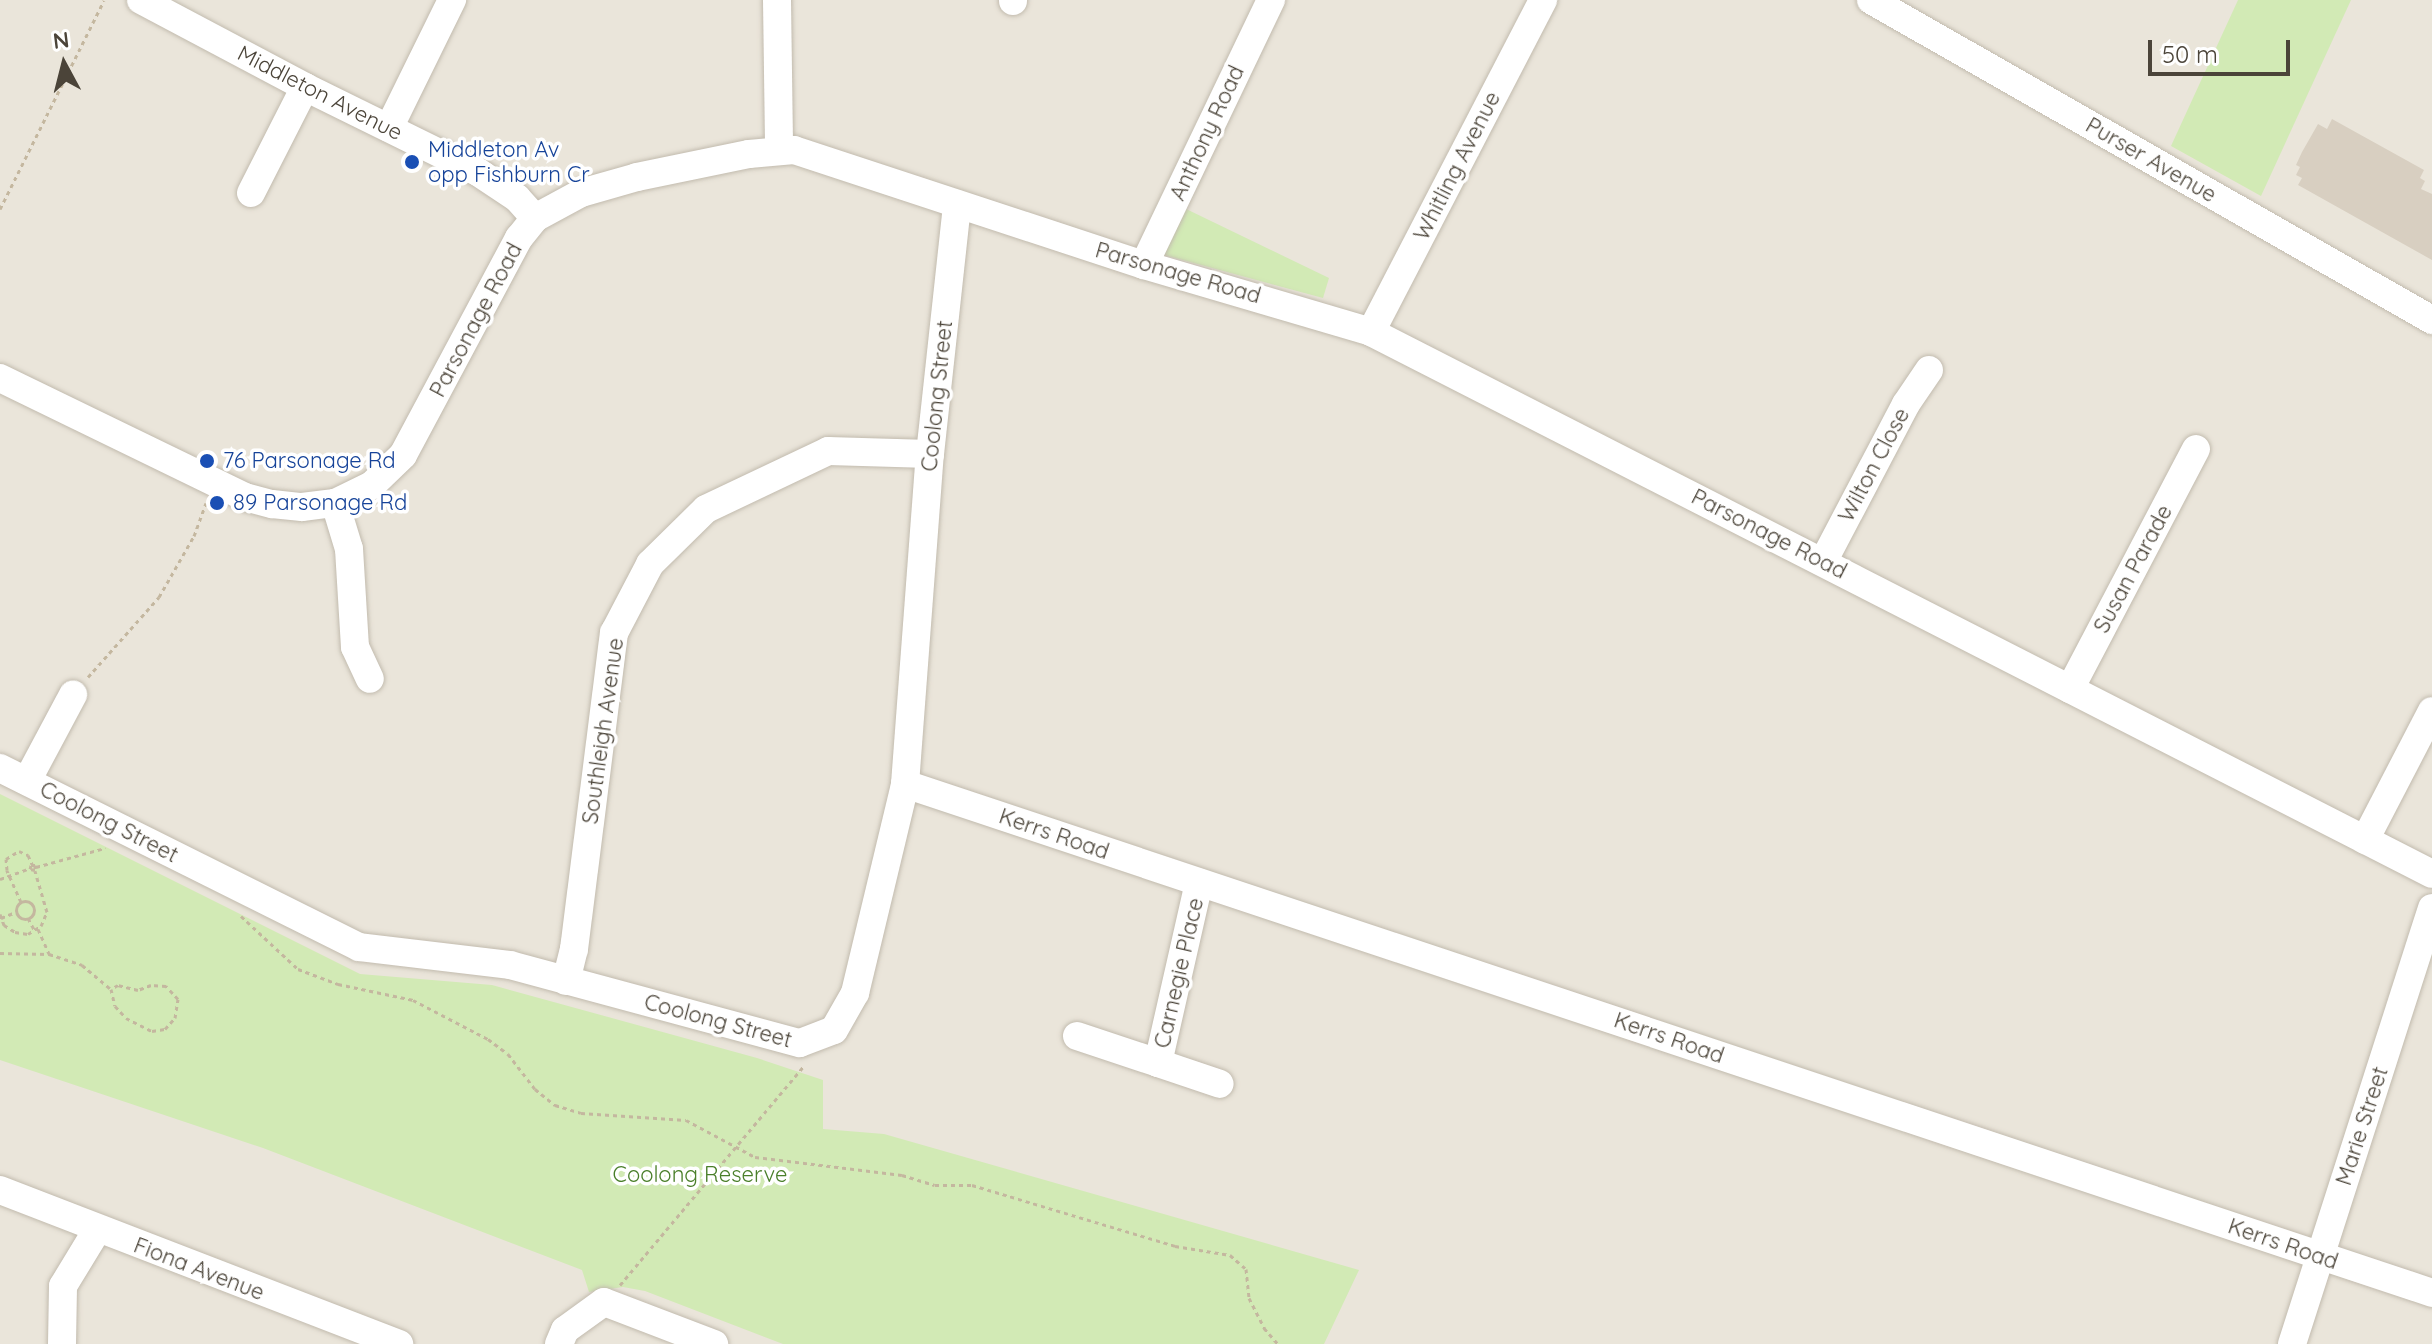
<!DOCTYPE html>
<html>
<head>
<meta charset="utf-8">
<style>
  body { margin:0 }
  #map { position:relative; width:2432px; height:1344px; overflow:hidden; background:#f6f3ec; font-family:Quicksand,sans-serif }
  div>[style] { position:absolute }
  [style*='--x'] { left:calc(var(--x)*1px); top:calc(var(--y)*1px); width:calc(var(--w)*1px); rotate:calc(var(--a)*1deg) }
  .residential>* { inset:0; background:#eae5da }
  .green>* { inset:0; background:#d2eab5 }
  .building>* { inset:0; background:#d8cfc1 }
  .path>* { height:3px; margin-top:-1.5px; transform-origin:0; background:repeating-linear-gradient(90deg,#c4b79f 0 4px,transparent 0 8px) }
  .path>.ring { margin:-1.5px; padding:0; box-sizing:content-box; background:none; border:3px solid #c4b79f; border-radius:50% }
  .roads { filter:drop-shadow(0 0 2px #c2bbae) drop-shadow(0 0 2px #c2bbae) }
  .minor>* { height:28px; margin:-14px; padding:0 14px; transform-origin:14px; border-radius:14px; background:#fff }
  .dots>* { width:22px; height:22px; translate:-50% -50%; box-sizing:border-box; border:4px solid #fff; border-radius:50% }
  span { translate:-50% -50%; white-space:nowrap; text-align:center; line-height:1.15; -webkit-text-stroke:7px #fff; paint-order:stroke }
  .street-label { font-size:22px; color:#4b4439 }
  .transit-label { font-size:22px; color:#164399 }
  .left { translate:0 -50%; text-align:left }
  .park-label { font-size:22px; color:#4a7f2a }
  .north { position:absolute; left:24px; top:24px; width:80px; height:80px; -webkit-text-stroke:6px #fff; paint-order:stroke; rotate:353deg; font-size:22px; font-weight:700; line-height:32px; text-align:center; color:#4b4439 }
  .north::after { content:''; display:block; margin:auto; width:28px; height:36px; background:#4b4439; clip-path:polygon(50% 0,100% 100%,50% 72%,0 100%) }
  .scale { position:absolute; left:2148px; top:40px; width:142px; height:36px; box-sizing:border-box; border:4px solid #4b4439; border-top:0; padding-left:10px; font-size:24px; line-height:28px; white-space:nowrap; color:#4b4439; -webkit-text-stroke:6px #fff; paint-order:stroke }
</style>
</head>
<body>
<div id="map">
  <div class="residential">
    <i style="clip-path:polygon(0 0,2432px 0,2432px 1344px,0 1344px)"></i>
  </div>
  <div class="green">
    <i style="clip-path:polygon(2238px 0,2351px 0,2261px 196px,2171px 146px)"></i>
    <i style="clip-path:polygon(1182px 207px,1329px 278px,1323px 298px,1164px 255px)"></i>
    <i style="clip-path:polygon(0 794px,360px 974px,492px 985px,757px 1058px,823px 1080px,823px 1129px,884px 1134px,1359px 1270px,1324px 1344px,783px 1344px,645px 1291px,623px 1287px,589px 1292px,582px 1270px,263px 1148px,0 1060px)"></i>
  </div>
  <div class="building">
    <i style="clip-path:polygon(2332px 119px,2424px 170px,2420px 178px,2425px 181px,2421px 189px,2432px 194px,2432px 260px,2298px 185px,2302px 178px,2296px 175px,2300px 167px,2296px 165px,2302px 152px,2318px 124px,2327px 129px)"></i>
  </div>
  <div class="path">
    <i style="--x:0;--y:209;--w:233;--a:-63.5"></i>
    <i style="--x:88;--y:677;--w:107;--a:-48.4"></i>
    <i style="--x:159;--y:597;--w:70;--a:-60.2"></i>
    <i style="--x:194;--y:536;--w:35;--a:-70"></i>
    <i style="--x:35;--y:865;--w:5;--a:90"></i>
    <i style="--x:35;--y:870;--w:5;--a:-169"></i>
    <i style="--x:30;--y:869;--w:4;--a:-76"></i>
    <i style="--x:31;--y:865;--w:4;--a:0"></i>
    <i style="--x:36;--y:867;--w:72;--a:-15.4"></i>
    <i style="--x:0;--y:879;--w:32;--a:-20"></i>
    <i class="ring" style="left:16px;top:901px;width:15px;height:15px"></i>
    <i style="--x:21;--y:902;--w:35;--a:-114"></i>
    <i style="--x:7;--y:870;--w:11;--a:-95"></i>
    <i style="--x:6;--y:859;--w:15;--a:-32"></i>
    <i style="--x:19;--y:851;--w:10;--a:24"></i>
    <i style="--x:28;--y:855;--w:10;--a:66"></i>
    <i style="--x:0;--y:914;--w:12;--a:70"></i>
    <i style="--x:4;--y:925;--w:13;--a:32"></i>
    <i style="--x:15;--y:932;--w:13;--a:9"></i>
    <i style="--x:28;--y:934;--w:15;--a:-32"></i>
    <i style="--x:41;--y:926;--w:15;--a:-67"></i>
    <i style="--x:47;--y:912;--w:43;--a:-106.3"></i>
    <i style="--x:241;--y:916;--w:78;--a:42.9"></i>
    <i style="--x:298;--y:969;--w:43;--a:20.6"></i>
    <i style="--x:338;--y:984;--w:77;--a:12"></i>
    <i style="--x:413;--y:1000;--w:85;--a:27.5"></i>
    <i style="--x:488;--y:1039;--w:25;--a:37"></i>
    <i style="--x:508;--y:1054;--w:44;--a:52.4"></i>
    <i style="--x:535;--y:1089;--w:26;--a:39"></i>
    <i style="--x:555;--y:1105;--w:27;--a:17"></i>
    <i style="--x:581;--y:1113;--w:105;--a:3.8"></i>
    <i style="--x:686;--y:1120;--w:78;--a:28.2"></i>
    <i style="--x:755;--y:1157;--w:148;--a:7"></i>
    <i style="--x:902;--y:1175;--w:34;--a:17"></i>
    <i style="--x:935;--y:1185;--w:37;--a:0"></i>
    <i style="--x:972;--y:1185;--w:212;--a:16.7"></i>
    <i style="--x:1175;--y:1246;--w:56;--a:9.3"></i>
    <i style="--x:1230;--y:1255;--w:21;--a:41"></i>
    <i style="--x:1246;--y:1269;--w:29;--a:84"></i>
    <i style="--x:1249;--y:1298;--w:34;--a:63"></i>
    <i style="--x:1264;--y:1328;--w:21;--a:49"></i>
    <i style="--x:1;--y:918;--w:16;--a:-22"></i>
    <i style="--x:28;--y:918;--w:15;--a:62"></i>
    <i style="--x:38;--y:929;--w:27;--a:66"></i>
    <i style="--x:0;--y:953;--w:49;--a:1.2"></i>
    <i style="--x:49;--y:954;--w:35;--a:18"></i>
    <i style="--x:82;--y:965;--w:38;--a:40"></i>
    <i style="--x:111;--y:989;--w:17;--a:77"></i>
    <i style="--x:115;--y:1006;--w:16;--a:47"></i>
    <i style="--x:126;--y:1018;--w:29;--a:27"></i>
    <i style="--x:152;--y:1031;--w:13;--a:-9"></i>
    <i style="--x:165;--y:1029;--w:15;--a:-48"></i>
    <i style="--x:175;--y:1018;--w:19;--a:-81"></i>
    <i style="--x:178;--y:999;--w:18;--a:-133"></i>
    <i style="--x:166;--y:986;--w:15;--a:-176"></i>
    <i style="--x:151;--y:985;--w:14;--a:159"></i>
    <i style="--x:138;--y:990;--w:21;--a:-166"></i>
    <i style="--x:118;--y:985;--w:8;--a:150"></i>
    <i style="--x:620;--y:1285;--w:285;--a:-50"></i>
  </div>
  <div class="roads">
    <div class="minor">
      <i style="--x:141;--y:0;--w:186;--a:27.9"></i>
      <i style="--x:305;--y:87;--w:193;--a:26.2"></i>
      <i style="--x:478;--y:172;--w:47;--a:33.7"></i>
      <i style="--x:517;--y:198;--w:27;--a:48"></i>
      <i style="--x:777;--y:0;--w:149;--a:89.2"></i>
      <i style="--x:1871;--y:0;--w:646;--a:29.7"></i>
      <i style="--x:1013;--y:1;--w:1;--a:-90"></i>
      <i style="--x:389;--y:128;--w:143;--a:-63.8"></i>
      <i style="--x:251;--y:193;--w:119;--a:-63"></i>
      <i style="--x:1144;--y:265;--w:294;--a:-64.4"></i>
      <i style="--x:1371;--y:332;--w:374;--a:-62.6"></i>
      <i style="--x:0;--y:378;--w:272;--a:25.9"></i>
      <i style="--x:245;--y:497;--w:28;--a:15"></i>
      <i style="--x:272;--y:504;--w:30;--a:6"></i>
      <i style="--x:302;--y:507;--w:33;--a:-7"></i>
      <i style="--x:335;--y:503;--w:41;--a:-25.9"></i>
      <i style="--x:372;--y:485;--w:43;--a:-44.1"></i>
      <i style="--x:403;--y:455;--w:246;--a:-61.9"></i>
      <i style="--x:519;--y:238;--w:26;--a:-51"></i>
      <i style="--x:535;--y:218;--w:52;--a:-28.5"></i>
      <i style="--x:581;--y:193;--w:58;--a:-15.9"></i>
      <i style="--x:637;--y:177;--w:114;--a:-11.6"></i>
      <i style="--x:749;--y:154;--w:45;--a:-5.1"></i>
      <i style="--x:794;--y:150;--w:368;--a:18.2"></i>
      <i style="--x:1144;--y:265;--w:237;--a:16.4"></i>
      <i style="--x:1371;--y:332;--w:1191;--a:27.06"></i>
      <i style="--x:335;--y:503;--w:48;--a:73.1"></i>
      <i style="--x:349;--y:549;--w:98;--a:86.5"></i>
      <i style="--x:355;--y:647;--w:35;--a:65"></i>
      <i style="--x:1823;--y:562;--w:178;--a:-62.3"></i>
      <i style="--x:1906;--y:404;--w:41;--a:-55.9"></i>
      <i style="--x:2070;--y:689;--w:271;--a:-62.3"></i>
      <i style="--x:0;--y:768;--w:401;--a:26.5"></i>
      <i style="--x:359;--y:947;--w:152;--a:6.8"></i>
      <i style="--x:510;--y:965;--w:300;--a:15.1"></i>
      <i style="--x:800;--y:1043;--w:36;--a:-21"></i>
      <i style="--x:834;--y:1030;--w:43;--a:-60.4"></i>
      <i style="--x:855;--y:993;--w:215;--a:-76.5"></i>
      <i style="--x:905;--y:784;--w:331;--a:-85.7"></i>
      <i style="--x:930;--y:454;--w:251;--a:-83.8"></i>
      <i style="--x:27;--y:781;--w:98;--a:-61.9"></i>
      <i style="--x:905;--y:784;--w:1610;--a:18.43"></i>
      <i style="--x:2365;--y:840;--w:145;--a:-62.6"></i>
      <i style="--x:566;--y:981;--w:33;--a:-76"></i>
      <i style="--x:574;--y:949;--w:319;--a:-82.8"></i>
      <i style="--x:614;--y:633;--w:78;--a:-62.4"></i>
      <i style="--x:650;--y:564;--w:78;--a:-44.5"></i>
      <i style="--x:706;--y:509;--w:135;--a:-25.4"></i>
      <i style="--x:828;--y:451;--w:102;--a:1.7"></i>
      <i style="--x:1077;--y:1036;--w:85;--a:18.4"></i>
      <i style="--x:1158;--y:1063;--w:185;--a:-77.2"></i>
      <i style="--x:1158;--y:1063;--w:65;--a:18.7"></i>
      <i style="--x:0;--y:1190;--w:428;--a:21.1"></i>
      <i style="--x:62;--y:1344;--w:58;--a:-89"></i>
      <i style="--x:63;--y:1286;--w:66;--a:-58.7"></i>
      <i style="--x:559;--y:1344;--w:15;--a:-67"></i>
      <i style="--x:565;--y:1330;--w:48;--a:-35.7"></i>
      <i style="--x:604;--y:1302;--w:118;--a:20.9"></i>
      <i style="--x:2292;--y:1344;--w:458;--a:-72.2"></i>
    </div>
  </div>
  <div class="dots">
    <i style="left:412px;top:162px;background:#1a4fb4"></i>
    <i style="left:207px;top:461px;background:#1a4fb4"></i>
    <i style="left:217px;top:503px;background:#1a4fb4"></i>
  </div>
  <div class="street-label">
    <span style="left:320px;top:93px;rotate:27deg">Middleton Avenue</span>
    <span style="left:1207px;top:133px;rotate:-65deg">Anthony Road</span>
    <span style="left:2151px;top:160px;rotate:30deg">Purser Avenue</span>
    <span style="left:1457px;top:166px;rotate:-63deg">Whitling Avenue</span>
    <span style="left:1178px;top:273px;rotate:16deg">Parsonage Road</span>
    <span style="left:476px;top:320px;rotate:-62deg">Parsonage Road</span>
    <span style="left:937px;top:396px;rotate:-84deg">Coolong Street</span>
    <span style="left:1874px;top:465px;rotate:-62deg">Wilton Close</span>
    <span style="left:1769px;top:534px;rotate:27deg">Parsonage Road</span>
    <span style="left:2133px;top:569px;rotate:-62deg">Susan Parade</span>
    <span style="left:603px;top:731px;rotate:-82deg">Southleigh Avenue</span>
    <span style="left:109px;top:822px;rotate:27deg">Coolong Street</span>
    <span style="left:1054px;top:834px;rotate:19deg">Kerrs Road</span>
    <span style="left:1179px;top:973px;rotate:-77deg">Carnegie Place</span>
    <span style="left:718px;top:1021px;rotate:15deg">Coolong Street</span>
    <span style="left:1669px;top:1038px;rotate:19deg">Kerrs Road</span>
    <span style="left:2362px;top:1126px;rotate:-72deg">Marie Street</span>
    <span style="left:2283px;top:1244px;rotate:19deg">Kerrs Road</span>
    <span style="left:199px;top:1269px;rotate:21deg">Fiona Avenue</span>
  </div>
  <div class="transit-label">
    <span class="left" style="left:428px;top:162px">Middleton Av<br>opp Fishburn Cr</span>
    <span class="left" style="left:223px;top:461px">76 Parsonage Rd</span>
    <span class="left" style="left:233px;top:503px">89 Parsonage Rd</span>
  </div>
  <div class="park-label">
    <span style="left:700px;top:1175px">Coolong Reserve</span>
  </div>
  <div class="north">N</div>
  <div class="scale">50 m</div>
</div>
</body>
</html>
